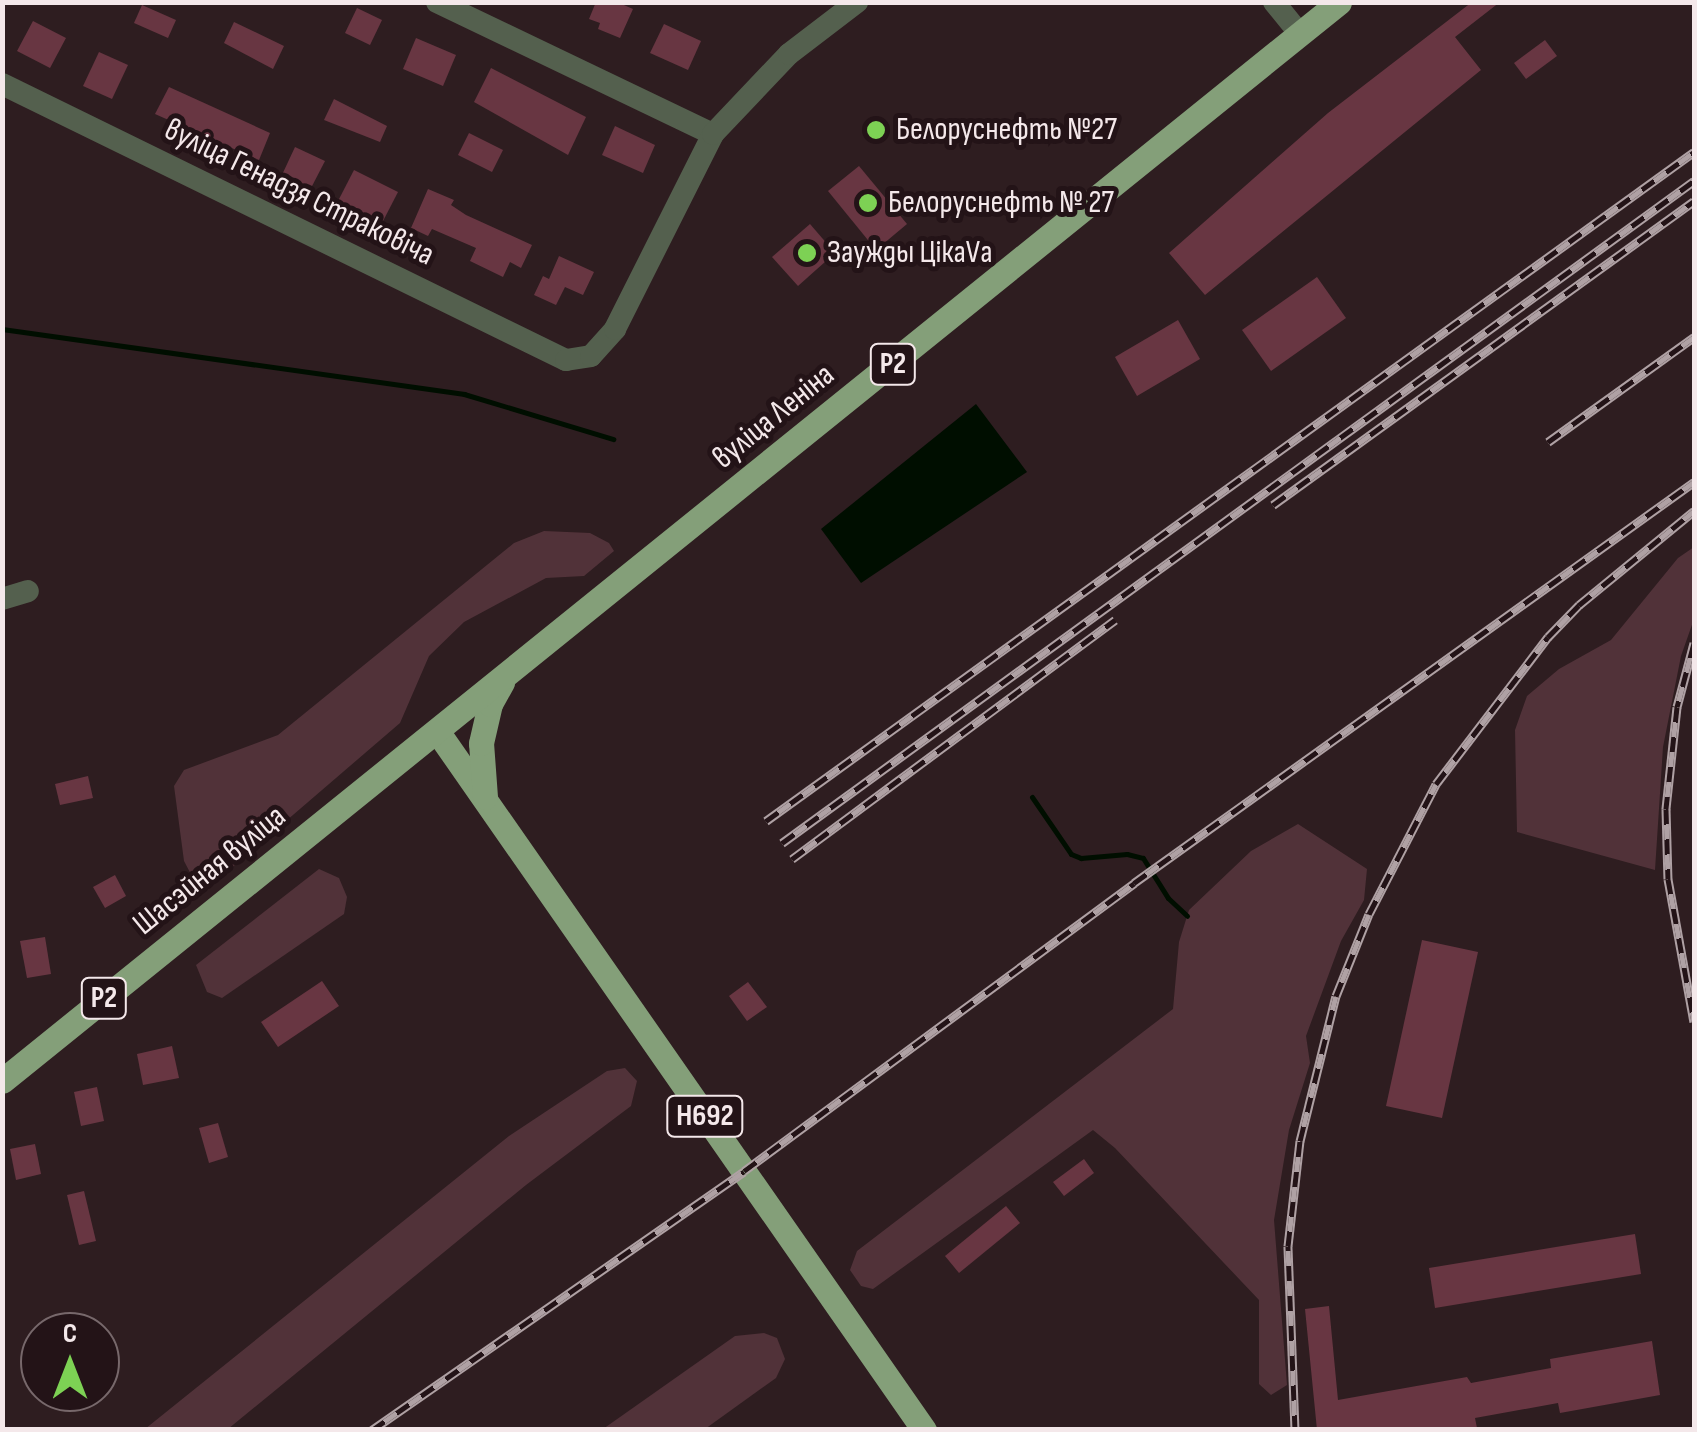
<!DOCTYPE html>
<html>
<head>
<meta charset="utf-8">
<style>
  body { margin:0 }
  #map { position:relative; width:1697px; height:1432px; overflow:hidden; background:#2e1d20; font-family:"Sofia Sans Condensed",sans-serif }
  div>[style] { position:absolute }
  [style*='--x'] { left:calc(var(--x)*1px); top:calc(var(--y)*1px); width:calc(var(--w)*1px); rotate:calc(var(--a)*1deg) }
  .green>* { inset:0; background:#513239 }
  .water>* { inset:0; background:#000e00 }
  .stream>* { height:5px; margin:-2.5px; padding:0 2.5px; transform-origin:2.5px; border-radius:2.5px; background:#000e00 }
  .building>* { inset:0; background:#683642 }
  .minor>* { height:22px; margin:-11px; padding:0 11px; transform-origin:11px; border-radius:11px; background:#54604e }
  .major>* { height:25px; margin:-12.5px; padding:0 12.5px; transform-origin:12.5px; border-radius:12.5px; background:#849f79 }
  .rail>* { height:9px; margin-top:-4.5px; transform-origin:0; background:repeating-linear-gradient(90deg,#231317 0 15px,#afa1a4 0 30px); box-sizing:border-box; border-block:2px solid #afa1a4 }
  .dots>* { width:28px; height:28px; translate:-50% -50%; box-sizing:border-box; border:5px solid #231317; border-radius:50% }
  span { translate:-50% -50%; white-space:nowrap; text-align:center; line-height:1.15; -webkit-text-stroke:10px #231317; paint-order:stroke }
  .shield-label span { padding:2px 8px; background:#231317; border:2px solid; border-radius:8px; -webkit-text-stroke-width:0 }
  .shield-label { font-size:30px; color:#f4e8ea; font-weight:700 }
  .poi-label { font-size:32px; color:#f4e8ea }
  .left { translate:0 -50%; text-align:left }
  .street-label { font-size:32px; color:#f4e8ea }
  .frame { position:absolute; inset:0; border:5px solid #f4e8ea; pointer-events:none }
  .north { position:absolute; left:20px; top:1312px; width:100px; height:100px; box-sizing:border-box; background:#231317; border:2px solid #77686b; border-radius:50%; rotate:0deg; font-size:28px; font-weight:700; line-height:40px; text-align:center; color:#f4e8ea }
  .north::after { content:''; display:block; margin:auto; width:35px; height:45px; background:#7dd154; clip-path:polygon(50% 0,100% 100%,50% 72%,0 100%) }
</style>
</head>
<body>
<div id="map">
  <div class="green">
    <i style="clip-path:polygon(544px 531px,590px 533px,609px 543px,614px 551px,584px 576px,546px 578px,464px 622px,429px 656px,400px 723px,208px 888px,197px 886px,184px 861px,174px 786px,184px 770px,278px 735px,514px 543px)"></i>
    <i style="clip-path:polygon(1694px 547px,1694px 619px,1681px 656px,1663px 747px,1655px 870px,1517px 832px,1515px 730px,1527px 696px,1559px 669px,1611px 640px,1678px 558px)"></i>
    <i style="clip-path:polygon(1298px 824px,1367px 869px,1364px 900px,1341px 941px,1306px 1036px,1310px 1063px,1289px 1130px,1274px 1220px,1287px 1385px,1271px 1395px,1259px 1384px,1259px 1300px,1115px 1148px,1093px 1130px,873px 1289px,861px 1286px,850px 1270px,857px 1251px,1173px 1009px,1179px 942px,1189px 910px,1251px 851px)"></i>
    <i style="clip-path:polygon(319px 869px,339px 878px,347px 897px,344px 914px,222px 998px,207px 992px,196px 965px)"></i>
    <i style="clip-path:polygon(625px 1068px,637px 1081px,631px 1106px,526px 1185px,228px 1429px,145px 1429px,509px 1136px,607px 1071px)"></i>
    <i style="clip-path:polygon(764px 1333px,777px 1338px,785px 1359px,776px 1378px,705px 1429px,603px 1429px,735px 1336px)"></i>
  </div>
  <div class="water">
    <i style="clip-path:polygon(976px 404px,1027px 472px,861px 583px,821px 529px)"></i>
  </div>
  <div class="stream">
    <i style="--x:2;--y:329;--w:467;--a:8"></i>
    <i style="--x:464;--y:394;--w:156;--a:16.8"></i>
    <i style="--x:1032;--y:797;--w:69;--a:55.6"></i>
    <i style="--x:1071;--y:854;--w:11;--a:22"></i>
    <i style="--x:1081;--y:858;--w:46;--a:-5"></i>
    <i style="--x:1127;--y:854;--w:16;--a:14"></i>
    <i style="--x:1143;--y:858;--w:47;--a:58"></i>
    <i style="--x:1168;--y:898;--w:26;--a:43"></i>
  </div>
  <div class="building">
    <i style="clip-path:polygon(596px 2px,617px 2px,633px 9px,620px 38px,598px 29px,600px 23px,589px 19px)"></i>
    <i style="clip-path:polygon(1472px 2px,1500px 2px,1455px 37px,1481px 70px,1205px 295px,1169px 253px,1328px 113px)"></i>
    <i style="clip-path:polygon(142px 5px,176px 20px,168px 38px,134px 23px)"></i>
    <i style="clip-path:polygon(357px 8px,382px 20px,370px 45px,345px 33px)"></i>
    <i style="clip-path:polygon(33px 21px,66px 38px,50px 68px,17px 51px)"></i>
    <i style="clip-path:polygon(234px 22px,284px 46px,273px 69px,224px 43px)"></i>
    <i style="clip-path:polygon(664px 24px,701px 41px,688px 70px,650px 53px)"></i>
    <i style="clip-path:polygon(416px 38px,456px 55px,443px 86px,403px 69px)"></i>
    <i style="clip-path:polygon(1545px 40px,1557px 56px,1526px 79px,1514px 63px)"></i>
    <i style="clip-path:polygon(99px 52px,128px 65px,112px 99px,83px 86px)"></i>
    <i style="clip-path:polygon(491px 68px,586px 117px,568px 155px,474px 102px)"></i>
    <i style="clip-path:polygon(169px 87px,270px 133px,259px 160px,155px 114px)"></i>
    <i style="clip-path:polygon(334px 99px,387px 126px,380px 142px,324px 120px)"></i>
    <i style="clip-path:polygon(615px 126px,655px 145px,643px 173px,602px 155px)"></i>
    <i style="clip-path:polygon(469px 133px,503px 150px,492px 172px,458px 155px)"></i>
    <i style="clip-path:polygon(295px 147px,325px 161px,310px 190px,281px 177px)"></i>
    <i style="clip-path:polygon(859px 166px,907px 224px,876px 250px,828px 191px)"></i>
    <i style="clip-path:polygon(354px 170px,398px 192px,382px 223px,338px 201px)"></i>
    <i style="clip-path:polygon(428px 189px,454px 200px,451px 205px,466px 215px,532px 245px,521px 268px,510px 262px,503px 277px,470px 261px,476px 248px,432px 229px,428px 236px,411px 228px)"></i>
    <i style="clip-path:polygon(810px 224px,835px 253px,798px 286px,772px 257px)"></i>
    <i style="clip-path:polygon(559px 256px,594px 272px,583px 295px,565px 287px,556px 305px,534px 295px,543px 276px,549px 279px)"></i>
    <i style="clip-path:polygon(1317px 277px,1346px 318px,1271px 371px,1242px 330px)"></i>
    <i style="clip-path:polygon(1178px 320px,1200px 359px,1137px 396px,1115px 357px)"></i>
    <i style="clip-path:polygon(88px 776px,93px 798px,60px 805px,55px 784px)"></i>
    <i style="clip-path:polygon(115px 875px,126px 896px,105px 908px,93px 887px)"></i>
    <i style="clip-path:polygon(45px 937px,51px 974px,27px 978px,20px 941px)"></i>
    <i style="clip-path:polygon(1422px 940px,1478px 952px,1442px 1118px,1386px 1106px)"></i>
    <i style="clip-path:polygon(322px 981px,339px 1006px,278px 1047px,261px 1022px)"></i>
    <i style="clip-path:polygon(748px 982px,767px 1007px,747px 1021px,729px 996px)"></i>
    <i style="clip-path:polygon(172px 1046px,179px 1078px,143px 1085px,137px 1054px)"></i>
    <i style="clip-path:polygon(97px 1087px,104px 1121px,81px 1126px,74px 1092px)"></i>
    <i style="clip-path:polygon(218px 1123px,228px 1157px,209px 1163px,199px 1128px)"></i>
    <i style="clip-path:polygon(35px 1144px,41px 1174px,16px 1180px,10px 1149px)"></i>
    <i style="clip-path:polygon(1084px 1159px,1094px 1173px,1064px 1196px,1053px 1182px)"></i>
    <i style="clip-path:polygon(84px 1191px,96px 1241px,79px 1245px,67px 1195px)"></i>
    <i style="clip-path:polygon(1006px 1206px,1020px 1223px,959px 1273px,945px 1256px)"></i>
    <i style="clip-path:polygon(1635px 1234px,1641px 1274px,1435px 1308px,1429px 1268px)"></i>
    <i style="clip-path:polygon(1329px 1306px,1338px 1400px,1467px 1377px,1471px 1383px,1551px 1368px,1550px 1359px,1652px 1341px,1660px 1395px,1560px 1413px,1558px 1403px,1475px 1418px,1477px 1428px,1468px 1430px,1317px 1430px,1305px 1309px)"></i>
  </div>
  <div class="minor">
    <i style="--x:437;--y:2;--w:306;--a:25.6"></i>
    <i style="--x:1274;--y:2;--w:41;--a:50.9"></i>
    <i style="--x:2;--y:84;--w:628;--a:26.08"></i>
    <i style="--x:566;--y:360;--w:25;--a:-9"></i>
    <i style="--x:591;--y:356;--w:36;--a:-48"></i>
    <i style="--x:615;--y:329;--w:218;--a:-63.3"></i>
    <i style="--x:713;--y:134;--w:110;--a:-46.5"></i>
    <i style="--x:789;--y:54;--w:86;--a:-37.4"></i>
    <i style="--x:2;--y:599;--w:27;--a:-17"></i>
  </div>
  <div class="major">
    <i style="--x:437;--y:731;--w:852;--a:55.13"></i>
    <i style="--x:485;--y:797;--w:54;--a:-94.2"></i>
    <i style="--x:481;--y:743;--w:40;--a:-77"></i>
    <i style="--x:490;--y:704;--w:25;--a:-61"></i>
    <i style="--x:2;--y:1081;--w:1718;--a:-38.9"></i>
  </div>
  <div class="rail">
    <i style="--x:1548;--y:442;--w:180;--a:-35.7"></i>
    <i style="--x:1273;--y:505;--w:519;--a:-35.83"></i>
    <i style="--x:1694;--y:643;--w:66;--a:104.9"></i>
    <i style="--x:1677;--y:707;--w:103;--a:96.2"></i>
    <i style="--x:1666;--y:809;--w:70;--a:88.4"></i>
    <i style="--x:1668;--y:879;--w:145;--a:79.7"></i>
    <i style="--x:766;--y:821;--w:1144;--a:-35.79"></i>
    <i style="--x:782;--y:843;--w:1127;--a:-35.98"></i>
    <i style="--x:792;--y:859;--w:402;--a:-36.5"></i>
    <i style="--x:372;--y:1430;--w:453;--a:-34.8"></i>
    <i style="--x:744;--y:1171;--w:485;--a:-36.4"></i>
    <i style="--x:1134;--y:883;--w:689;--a:-35.61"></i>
    <i style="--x:1295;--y:1430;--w:184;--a:-92.2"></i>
    <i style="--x:1288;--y:1246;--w:106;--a:-83.5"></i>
    <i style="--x:1300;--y:1141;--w:149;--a:-76.1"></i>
    <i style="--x:1336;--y:996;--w:88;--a:-68.1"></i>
    <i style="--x:1369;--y:914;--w:146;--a:-62.7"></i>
    <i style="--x:1436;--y:784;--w:185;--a:-52.7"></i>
    <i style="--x:1548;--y:637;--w:45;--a:-45.9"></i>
    <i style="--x:1579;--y:605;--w:149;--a:-39.3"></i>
  </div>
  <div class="dots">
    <i style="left:876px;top:130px;background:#7dd154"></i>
    <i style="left:868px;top:203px;background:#7dd154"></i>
    <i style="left:807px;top:253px;background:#7dd154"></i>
  </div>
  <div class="shield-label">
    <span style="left:893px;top:364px">Р2</span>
    <span style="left:104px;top:998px">Р2</span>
    <span style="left:705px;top:1116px">Н692</span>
  </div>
  <div class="poi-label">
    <span class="left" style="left:896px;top:130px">Белоруснефть №27</span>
    <span class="left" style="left:888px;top:203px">Белоруснефть № 27</span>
    <span class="left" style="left:827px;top:253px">Заужды ЦікаVа</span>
  </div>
  <div class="street-label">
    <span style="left:299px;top:193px;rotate:26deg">вуліца Генадзя Страковіча</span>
    <span style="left:774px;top:417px;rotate:-39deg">вуліца Леніна</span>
    <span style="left:210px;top:871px;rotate:-39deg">Шасэйная вуліца</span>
  </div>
  <div class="frame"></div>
  <div class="north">С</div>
</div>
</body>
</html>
